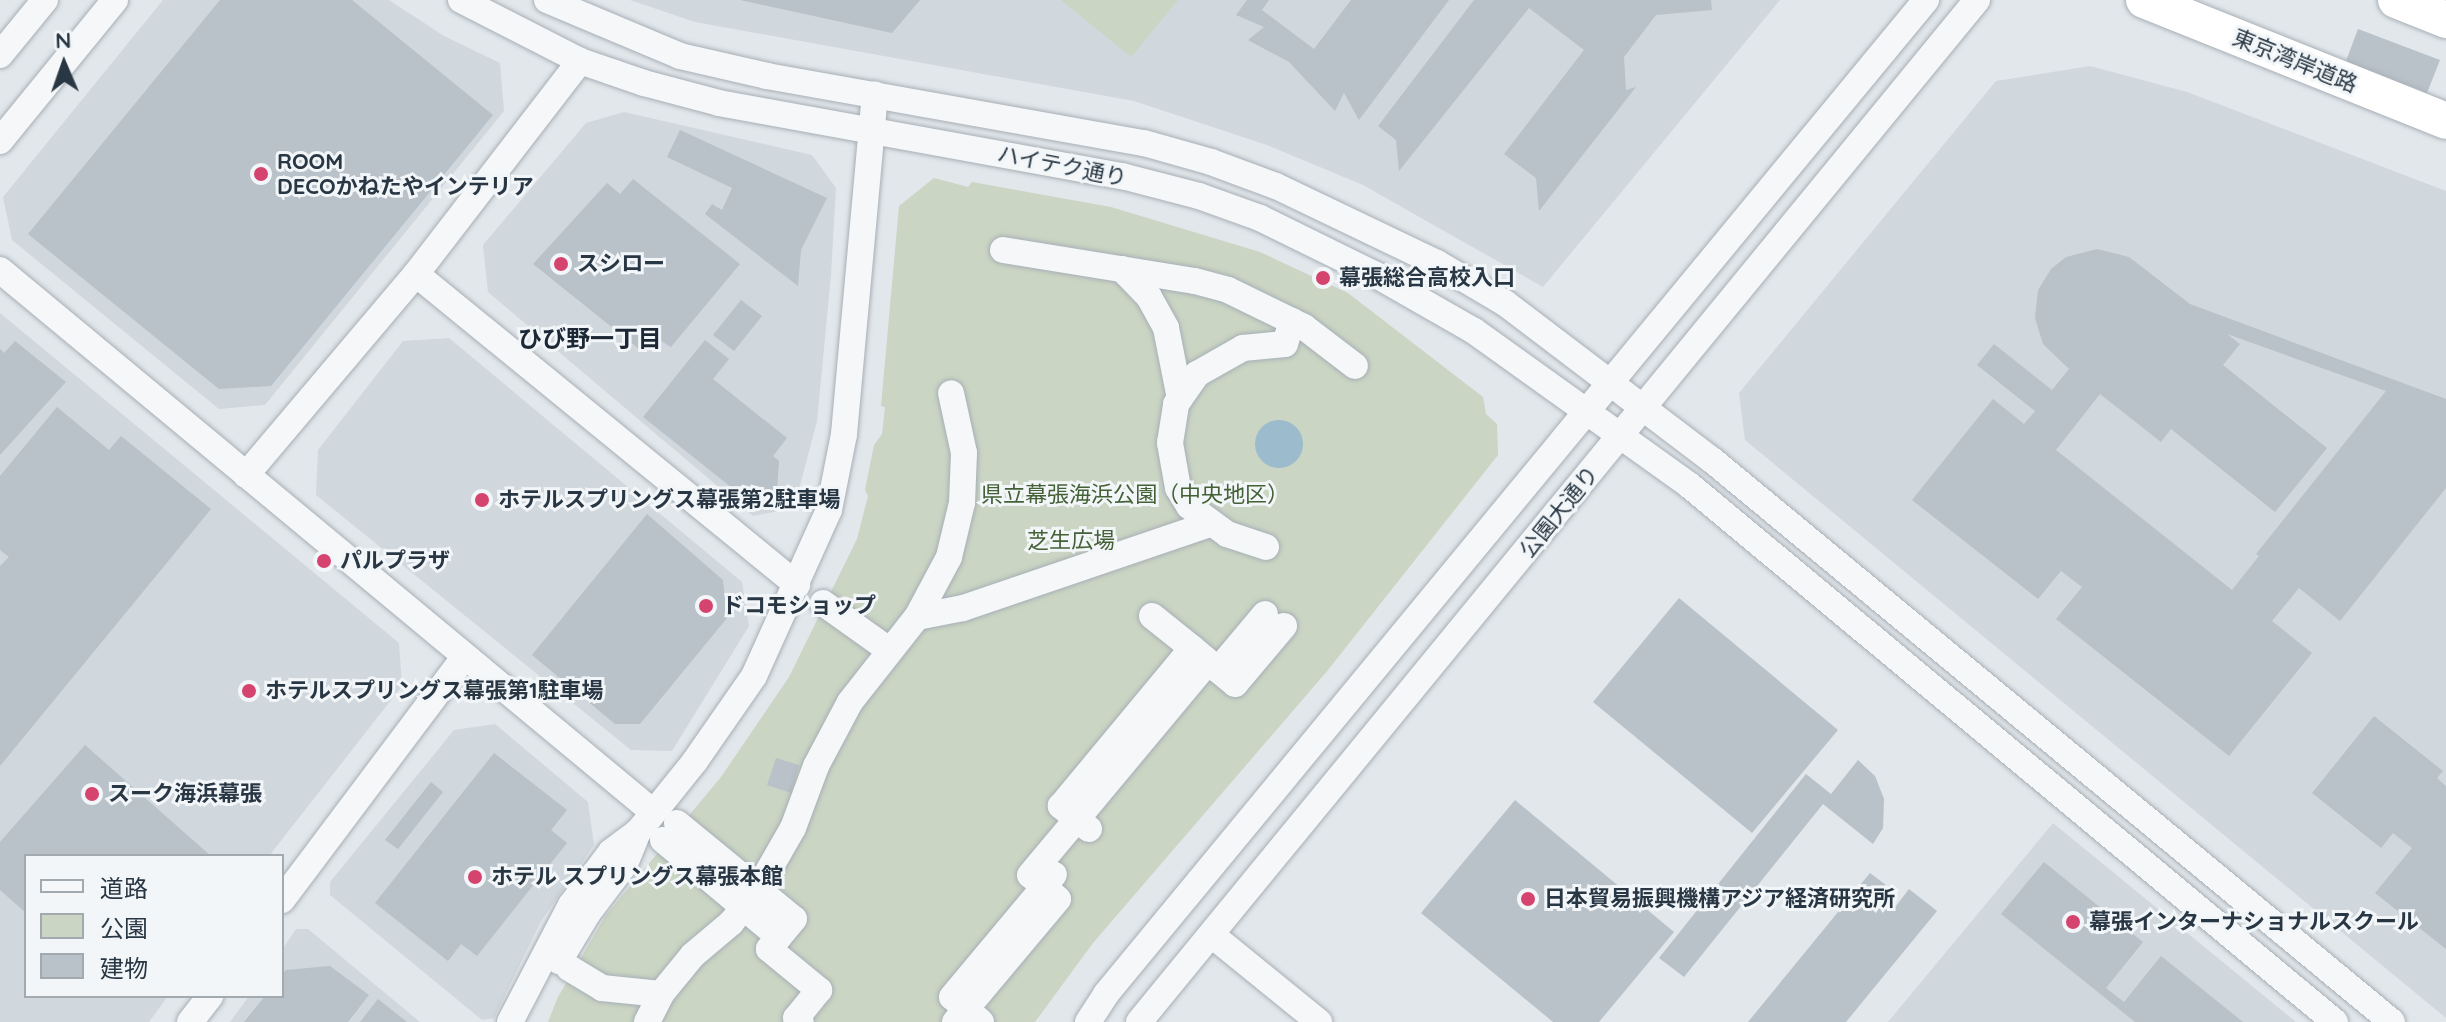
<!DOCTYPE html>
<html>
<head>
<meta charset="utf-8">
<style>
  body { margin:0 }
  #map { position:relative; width:2446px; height:1022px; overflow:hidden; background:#e2e7eb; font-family:Quicksand,"Noto Sans JP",sans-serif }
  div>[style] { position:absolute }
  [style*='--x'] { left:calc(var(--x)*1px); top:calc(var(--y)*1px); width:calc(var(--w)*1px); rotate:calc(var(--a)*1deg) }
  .built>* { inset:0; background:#d0d7dd }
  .green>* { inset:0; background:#cad5c3 }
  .water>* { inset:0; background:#9cbbcc }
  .round { border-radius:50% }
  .building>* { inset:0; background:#b9c1c9 }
  .roads { filter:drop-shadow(0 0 2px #a7afb6) drop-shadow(0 0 2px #a7afb6) }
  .minor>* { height:26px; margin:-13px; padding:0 13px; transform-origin:13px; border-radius:13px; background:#f5f7f9 }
  .highway>* { height:36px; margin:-18px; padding:0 18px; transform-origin:18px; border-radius:18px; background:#fff }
  .dots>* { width:22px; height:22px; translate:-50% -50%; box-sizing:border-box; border:4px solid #f2f6f8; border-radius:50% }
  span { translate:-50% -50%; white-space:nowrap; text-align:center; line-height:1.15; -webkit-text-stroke:6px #f2f6f8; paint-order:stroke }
  .street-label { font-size:22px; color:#293744 }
  .poi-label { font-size:22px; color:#293744; font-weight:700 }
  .left { translate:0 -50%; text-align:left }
  .park-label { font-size:22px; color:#446036 }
  .neighbourhood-label { font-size:24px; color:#1c2835; font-weight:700 }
  .legend { position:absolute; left:24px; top:854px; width:260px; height:144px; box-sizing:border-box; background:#f2f6f8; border:2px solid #a2aab0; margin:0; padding:10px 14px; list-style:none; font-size:24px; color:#293744 }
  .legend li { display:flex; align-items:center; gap:16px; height:40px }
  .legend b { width:40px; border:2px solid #a2aab0 }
  .north { position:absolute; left:24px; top:24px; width:80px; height:80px; -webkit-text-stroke:6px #f2f6f8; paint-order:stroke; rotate:358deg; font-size:22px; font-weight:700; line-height:32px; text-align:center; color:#293744 }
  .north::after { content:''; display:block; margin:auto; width:28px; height:36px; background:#293744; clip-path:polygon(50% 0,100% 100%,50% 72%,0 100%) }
</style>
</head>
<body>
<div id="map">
  <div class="built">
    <i style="clip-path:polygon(163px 0,389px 0,444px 36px,500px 63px,504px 111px,265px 405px,219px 409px,12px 240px,3px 197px)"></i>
    <i style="clip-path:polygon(630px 0,1780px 0,1543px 287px,1363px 185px,1267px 145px,1134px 101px,695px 22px)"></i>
    <i style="clip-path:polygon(2090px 66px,2187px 92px,2446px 191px,2446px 1018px,1745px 440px,1739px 393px,1996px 81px)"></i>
    <i style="clip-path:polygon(624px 112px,812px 155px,836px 188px,831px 275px,817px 421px,794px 508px,753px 516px,488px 292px,483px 245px,586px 123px)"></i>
    <i style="clip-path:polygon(0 313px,399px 643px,402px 686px,269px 856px,26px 856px,26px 996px,168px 996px,149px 1022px,0 1022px)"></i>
    <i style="clip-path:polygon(449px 338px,742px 582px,749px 626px,672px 751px,631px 750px,316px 495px,318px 450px,403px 341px)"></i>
    <i style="clip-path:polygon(495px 724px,588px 802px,594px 845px,541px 921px,494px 1018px,482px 1020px,330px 895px,330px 882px,454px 730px)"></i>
    <i style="clip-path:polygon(2053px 823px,2296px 1022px,1888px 1022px)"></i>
    <i style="clip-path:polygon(296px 929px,308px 929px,420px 1022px,230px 1022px,249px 996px,282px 996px,282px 950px)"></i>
  </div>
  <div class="green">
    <i style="clip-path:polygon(1061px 0,1178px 0,1131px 57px)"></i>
    <i style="clip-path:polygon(934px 178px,968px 187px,972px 182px,1111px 207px,1260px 252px,1348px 293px,1483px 397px,1486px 414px,1497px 424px,1498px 455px,1328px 670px,1093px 943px,1035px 1022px,548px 1022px,558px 997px,606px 915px,721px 777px,789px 677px,857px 539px,868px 496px,865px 490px,874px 445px,882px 434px,885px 407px,881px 406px,899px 206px)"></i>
  </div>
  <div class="water">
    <i class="round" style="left:1255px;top:420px;width:48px;height:48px"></i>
  </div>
  <div class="building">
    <i style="clip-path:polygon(220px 0,352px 0,493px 115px,271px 386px,219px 389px,28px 234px)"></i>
    <i style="clip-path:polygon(740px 0,920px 0,892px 33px)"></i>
    <i style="clip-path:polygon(1247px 0,1269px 0,1262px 10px,1314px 49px,1351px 0,1449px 0,1359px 120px,1344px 93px,1335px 111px,1289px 62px,1248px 40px,1264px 27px,1236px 15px)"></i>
    <i style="clip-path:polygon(1474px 0,1711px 0,1712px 10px,1656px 15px,1624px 57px,1626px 90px,1636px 87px,1539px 211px,1536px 178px,1504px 154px,1584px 50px,1529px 8px,1399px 171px,1396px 140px,1378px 126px)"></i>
    <i style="clip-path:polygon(2358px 29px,2440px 60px,2427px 93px,2346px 61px)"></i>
    <i style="clip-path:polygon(680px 130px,827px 198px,801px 250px,798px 286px,705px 214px,712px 204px,722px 210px,732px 188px,667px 157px)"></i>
    <i style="clip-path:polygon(633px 179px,740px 264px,671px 347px,652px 335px,639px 349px,533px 264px,607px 183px,620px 194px)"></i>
    <i style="clip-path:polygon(evenodd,2097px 249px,2129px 257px,2190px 304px,2446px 399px,2446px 488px,2340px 621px,2299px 588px,2272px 621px,2312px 653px,2229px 756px,2056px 619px,2082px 587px,2061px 571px,2038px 599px,1912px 500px,1993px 399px,2024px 424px,2035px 411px,1977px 365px,1994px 344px,2052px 390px,2069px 369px,2043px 344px,2035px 318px,2038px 290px,2051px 269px,2066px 257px,2097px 249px,2227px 334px,2386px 391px,2256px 554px,2259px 556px,2232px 590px,2056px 450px,2100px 394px,2161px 442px,2171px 429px,2275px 512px,2327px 448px,2223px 365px,2240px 344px,2227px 334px)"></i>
    <i style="clip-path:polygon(741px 300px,762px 316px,734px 351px,713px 335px)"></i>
    <i style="clip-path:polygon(705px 340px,729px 359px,713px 379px,787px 438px,773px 456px,779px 461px,777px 491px,746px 499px,643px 417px)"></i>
    <i style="clip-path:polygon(15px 341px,66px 382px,0 455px,0 349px,4px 353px)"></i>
    <i style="clip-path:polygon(57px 407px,109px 450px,121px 436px,211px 509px,0 766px,0 566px,9px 557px,0 550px,0 476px)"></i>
    <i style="clip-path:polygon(647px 514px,723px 580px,727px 618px,640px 724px,615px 724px,532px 655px)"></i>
    <i style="clip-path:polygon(1679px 598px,1838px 730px,1752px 833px,1593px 702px)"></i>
    <i style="clip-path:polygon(2374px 716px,2443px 771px,2437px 778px,2446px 786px,2446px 949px,2375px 893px,2412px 848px,2393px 833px,2381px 848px,2312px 793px)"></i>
    <i style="clip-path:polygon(85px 745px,211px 856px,26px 856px,26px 913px,0 890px,0 842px)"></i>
    <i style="clip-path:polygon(494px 753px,567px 810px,551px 830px,567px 843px,477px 956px,461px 944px,448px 961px,375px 903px)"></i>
    <i style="clip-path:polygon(776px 758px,799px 765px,791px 793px,767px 785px)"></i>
    <i style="clip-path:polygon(1858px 760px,1875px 776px,1884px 799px,1883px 828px,1873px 844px,1823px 804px,1684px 977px,1659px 958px,1806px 774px,1831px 794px)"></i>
    <i style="clip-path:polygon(431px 782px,443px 792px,398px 849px,385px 840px)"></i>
    <i style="clip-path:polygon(1515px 800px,1674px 932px,1599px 1022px,1553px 1022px,1421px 913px)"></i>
    <i style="clip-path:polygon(2044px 862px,2143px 942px,2106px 988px,2124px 1002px,2161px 956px,2243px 1022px,2135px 1022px,2001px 914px)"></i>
    <i style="clip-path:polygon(1870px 873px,1886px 885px,1880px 893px,1896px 906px,1909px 889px,1937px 911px,1846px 1022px,1748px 1022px)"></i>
    <i style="clip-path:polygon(330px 966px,369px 995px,348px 1022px,244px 1022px,265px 996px,282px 996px,282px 975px,286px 970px)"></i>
    <i style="clip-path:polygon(378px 999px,407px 1022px,360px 1022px)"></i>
  </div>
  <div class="roads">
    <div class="minor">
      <i style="--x:461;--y:0;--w:134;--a:27.1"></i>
      <i style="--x:580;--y:61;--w:68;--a:19"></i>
      <i style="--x:644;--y:83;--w:78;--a:14.9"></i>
      <i style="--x:719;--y:103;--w:410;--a:10.3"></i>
      <i style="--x:1122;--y:176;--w:80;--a:14.6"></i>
      <i style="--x:1199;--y:196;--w:65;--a:19.8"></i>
      <i style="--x:1260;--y:218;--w:129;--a:26.2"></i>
      <i style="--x:1376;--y:275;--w:113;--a:29.7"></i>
      <i style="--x:1474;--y:331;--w:264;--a:35.6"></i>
      <i style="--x:1689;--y:485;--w:840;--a:39.74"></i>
      <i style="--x:547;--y:0;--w:144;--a:22.8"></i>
      <i style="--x:680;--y:56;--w:89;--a:12.9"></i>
      <i style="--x:767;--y:76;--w:383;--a:10.1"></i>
      <i style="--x:1144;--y:143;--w:70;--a:15.8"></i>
      <i style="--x:1211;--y:162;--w:69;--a:20.3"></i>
      <i style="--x:1276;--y:186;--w:178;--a:25.6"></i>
      <i style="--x:1437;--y:263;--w:79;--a:30.5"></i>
      <i style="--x:1505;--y:303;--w:260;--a:37.2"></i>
      <i style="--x:1712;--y:460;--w:882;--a:39.57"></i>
      <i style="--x:0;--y:55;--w:71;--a:-50.7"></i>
      <i style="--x:0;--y:141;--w:182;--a:-50.8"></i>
      <i style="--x:1003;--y:250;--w:194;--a:9.2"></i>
      <i style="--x:1195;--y:281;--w:34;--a:15"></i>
      <i style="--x:1228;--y:290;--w:85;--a:26"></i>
      <i style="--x:1304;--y:327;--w:64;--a:37.4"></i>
      <i style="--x:1122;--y:269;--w:39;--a:46"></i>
      <i style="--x:1149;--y:297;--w:35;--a:61"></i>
      <i style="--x:1166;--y:328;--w:72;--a:78.8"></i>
      <i style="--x:0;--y:270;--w:849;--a:39.69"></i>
      <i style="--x:416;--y:274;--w:492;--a:39.2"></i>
      <i style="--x:246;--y:475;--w:263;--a:-49.8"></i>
      <i style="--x:416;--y:274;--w:269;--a:-52.4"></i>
      <i style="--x:1266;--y:547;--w:41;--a:-161.6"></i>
      <i style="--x:1227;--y:534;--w:47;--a:-143.6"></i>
      <i style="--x:1189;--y:506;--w:21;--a:-121"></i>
      <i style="--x:1178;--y:488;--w:46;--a:-100.1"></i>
      <i style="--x:1170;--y:443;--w:39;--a:-81"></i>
      <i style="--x:1176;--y:404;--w:37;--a:-55"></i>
      <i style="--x:1197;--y:374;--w:53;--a:-29.5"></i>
      <i style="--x:1243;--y:348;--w:42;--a:-5.4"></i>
      <i style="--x:1285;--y:344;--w:24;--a:-73"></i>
      <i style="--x:823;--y:603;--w:81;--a:35.5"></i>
      <i style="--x:1152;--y:616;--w:51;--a:38.7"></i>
      <i style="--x:917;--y:617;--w:68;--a:-61.9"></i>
      <i style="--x:949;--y:557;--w:56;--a:-76.5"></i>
      <i style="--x:962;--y:503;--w:50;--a:-87.7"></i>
      <i style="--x:964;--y:453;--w:61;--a:-102.2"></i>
      <i style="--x:1218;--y:670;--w:22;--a:39"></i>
      <i style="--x:1235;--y:684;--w:76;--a:-49.8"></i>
      <i style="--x:677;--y:823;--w:151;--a:39.4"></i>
      <i style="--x:794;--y:919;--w:39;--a:130"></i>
      <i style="--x:769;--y:949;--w:65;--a:39.4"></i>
      <i style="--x:819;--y:990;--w:36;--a:129"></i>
      <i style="--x:796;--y:1018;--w:6;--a:39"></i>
      <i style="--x:1089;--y:829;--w:16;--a:-140"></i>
      <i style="--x:1077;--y:819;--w:204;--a:-50.2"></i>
      <i style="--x:663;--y:840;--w:151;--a:39.9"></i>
      <i style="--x:282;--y:900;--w:303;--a:-53.1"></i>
      <i style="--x:1212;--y:935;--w:138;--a:39.1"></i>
      <i style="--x:559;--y:961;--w:56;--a:-58.9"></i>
      <i style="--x:588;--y:913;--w:61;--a:-52.9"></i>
      <i style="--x:625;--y:864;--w:35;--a:-68"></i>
      <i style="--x:569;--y:968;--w:39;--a:31"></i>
      <i style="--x:602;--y:988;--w:59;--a:5.8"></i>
      <i style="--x:190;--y:1022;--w:33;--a:-52"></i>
      <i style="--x:510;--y:1022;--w:132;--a:-62.5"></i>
      <i style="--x:571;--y:905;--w:66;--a:-53"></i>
      <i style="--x:611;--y:852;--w:34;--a:-37"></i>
      <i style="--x:638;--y:832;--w:91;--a:-51.2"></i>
      <i style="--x:695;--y:761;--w:103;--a:-55.2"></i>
      <i style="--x:754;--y:676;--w:182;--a:-65.7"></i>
      <i style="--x:829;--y:510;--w:77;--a:-78.8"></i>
      <i style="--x:844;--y:434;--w:341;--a:-84.8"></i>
      <i style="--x:647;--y:1022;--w:31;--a:-63"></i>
      <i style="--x:661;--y:994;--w:50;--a:-50.6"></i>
      <i style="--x:693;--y:955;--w:50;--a:-40.1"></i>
      <i style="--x:731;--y:923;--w:43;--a:-51.5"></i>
      <i style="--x:758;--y:889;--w:70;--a:-60.2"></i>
      <i style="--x:793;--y:828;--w:66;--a:-69.6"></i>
      <i style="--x:816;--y:766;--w:72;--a:-62"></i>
      <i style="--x:850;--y:702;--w:108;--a:-51.8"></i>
      <i style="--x:917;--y:617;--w:47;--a:-11.1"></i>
      <i style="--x:963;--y:608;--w:261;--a:-18.8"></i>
      <i style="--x:955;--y:1022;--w:17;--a:-50"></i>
      <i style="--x:966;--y:1009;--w:18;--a:-139"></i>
      <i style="--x:952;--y:997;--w:143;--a:-50.1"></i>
      <i style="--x:1044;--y:887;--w:18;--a:-139"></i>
      <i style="--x:1030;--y:875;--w:73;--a:-50"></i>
      <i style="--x:1077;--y:819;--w:21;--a:-141"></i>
      <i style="--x:1061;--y:806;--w:205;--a:-50.3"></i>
      <i style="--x:1192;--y:648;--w:34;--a:40"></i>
      <i style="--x:1218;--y:670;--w:73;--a:-50"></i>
      <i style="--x:981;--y:1022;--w:20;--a:-139"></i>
      <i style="--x:966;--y:1009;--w:143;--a:-50.1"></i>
      <i style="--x:1058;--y:899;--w:18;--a:-139"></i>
      <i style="--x:1044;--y:887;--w:16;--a:-52"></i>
      <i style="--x:1088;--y:1022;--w:33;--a:-57"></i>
      <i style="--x:1106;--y:994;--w:1289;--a:-50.48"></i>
      <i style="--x:1139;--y:1022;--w:1322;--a:-50.65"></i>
    </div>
    <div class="highway">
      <i style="--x:2144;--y:0;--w:325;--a:21.8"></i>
      <i style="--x:2396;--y:0;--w:54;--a:21.8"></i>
    </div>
  </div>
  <div class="dots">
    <i style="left:261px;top:174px;background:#d4446e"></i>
    <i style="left:561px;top:264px;background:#d4446e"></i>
    <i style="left:1323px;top:278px;background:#d4446e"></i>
    <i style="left:482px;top:500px;background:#d4446e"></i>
    <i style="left:324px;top:561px;background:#d4446e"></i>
    <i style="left:706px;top:606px;background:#d4446e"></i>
    <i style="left:249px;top:691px;background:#d4446e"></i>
    <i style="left:92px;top:794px;background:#d4446e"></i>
    <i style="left:475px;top:877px;background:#d4446e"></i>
    <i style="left:1528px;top:899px;background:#d4446e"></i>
    <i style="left:2073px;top:922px;background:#d4446e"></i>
  </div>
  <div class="street-label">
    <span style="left:2295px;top:61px;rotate:22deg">東京湾岸道路</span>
    <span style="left:1062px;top:166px;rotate:11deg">ハイテク通り</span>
    <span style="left:1559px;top:512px;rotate:-51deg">公園大通り</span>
  </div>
  <div class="poi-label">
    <span class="left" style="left:277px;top:174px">ROOM<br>DECOかねたやインテリア</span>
    <span class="left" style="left:577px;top:264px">スシロー</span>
    <span class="left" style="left:1339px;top:278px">幕張総合高校入口</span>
    <span class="left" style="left:498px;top:500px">ホテルスプリングス幕張第2駐車場</span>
    <span class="left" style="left:340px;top:561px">パルプラザ</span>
    <span class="left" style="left:722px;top:606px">ドコモショップ</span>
    <span class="left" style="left:265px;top:691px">ホテルスプリングス幕張第1駐車場</span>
    <span class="left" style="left:108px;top:794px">スーク海浜幕張</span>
    <span class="left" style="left:491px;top:877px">ホテル スプリングス幕張本館</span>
    <span class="left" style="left:1544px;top:899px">日本貿易振興機構アジア経済研究所</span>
    <span class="left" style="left:2089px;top:922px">幕張インターナショナルスクール</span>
  </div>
  <div class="park-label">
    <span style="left:1135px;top:495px">県立幕張海浜公園（中央地区）</span>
    <span style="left:1071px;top:541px">芝生広場</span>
  </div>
  <div class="neighbourhood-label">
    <span style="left:590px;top:339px">ひび野一丁目</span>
  </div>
  <ul class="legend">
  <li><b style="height:10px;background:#f5f7f9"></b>道路</li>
  <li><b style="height:22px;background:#cad5c3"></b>公園</li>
  <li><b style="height:22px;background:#b9c1c9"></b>建物</li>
  </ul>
  <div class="north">N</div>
</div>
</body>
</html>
